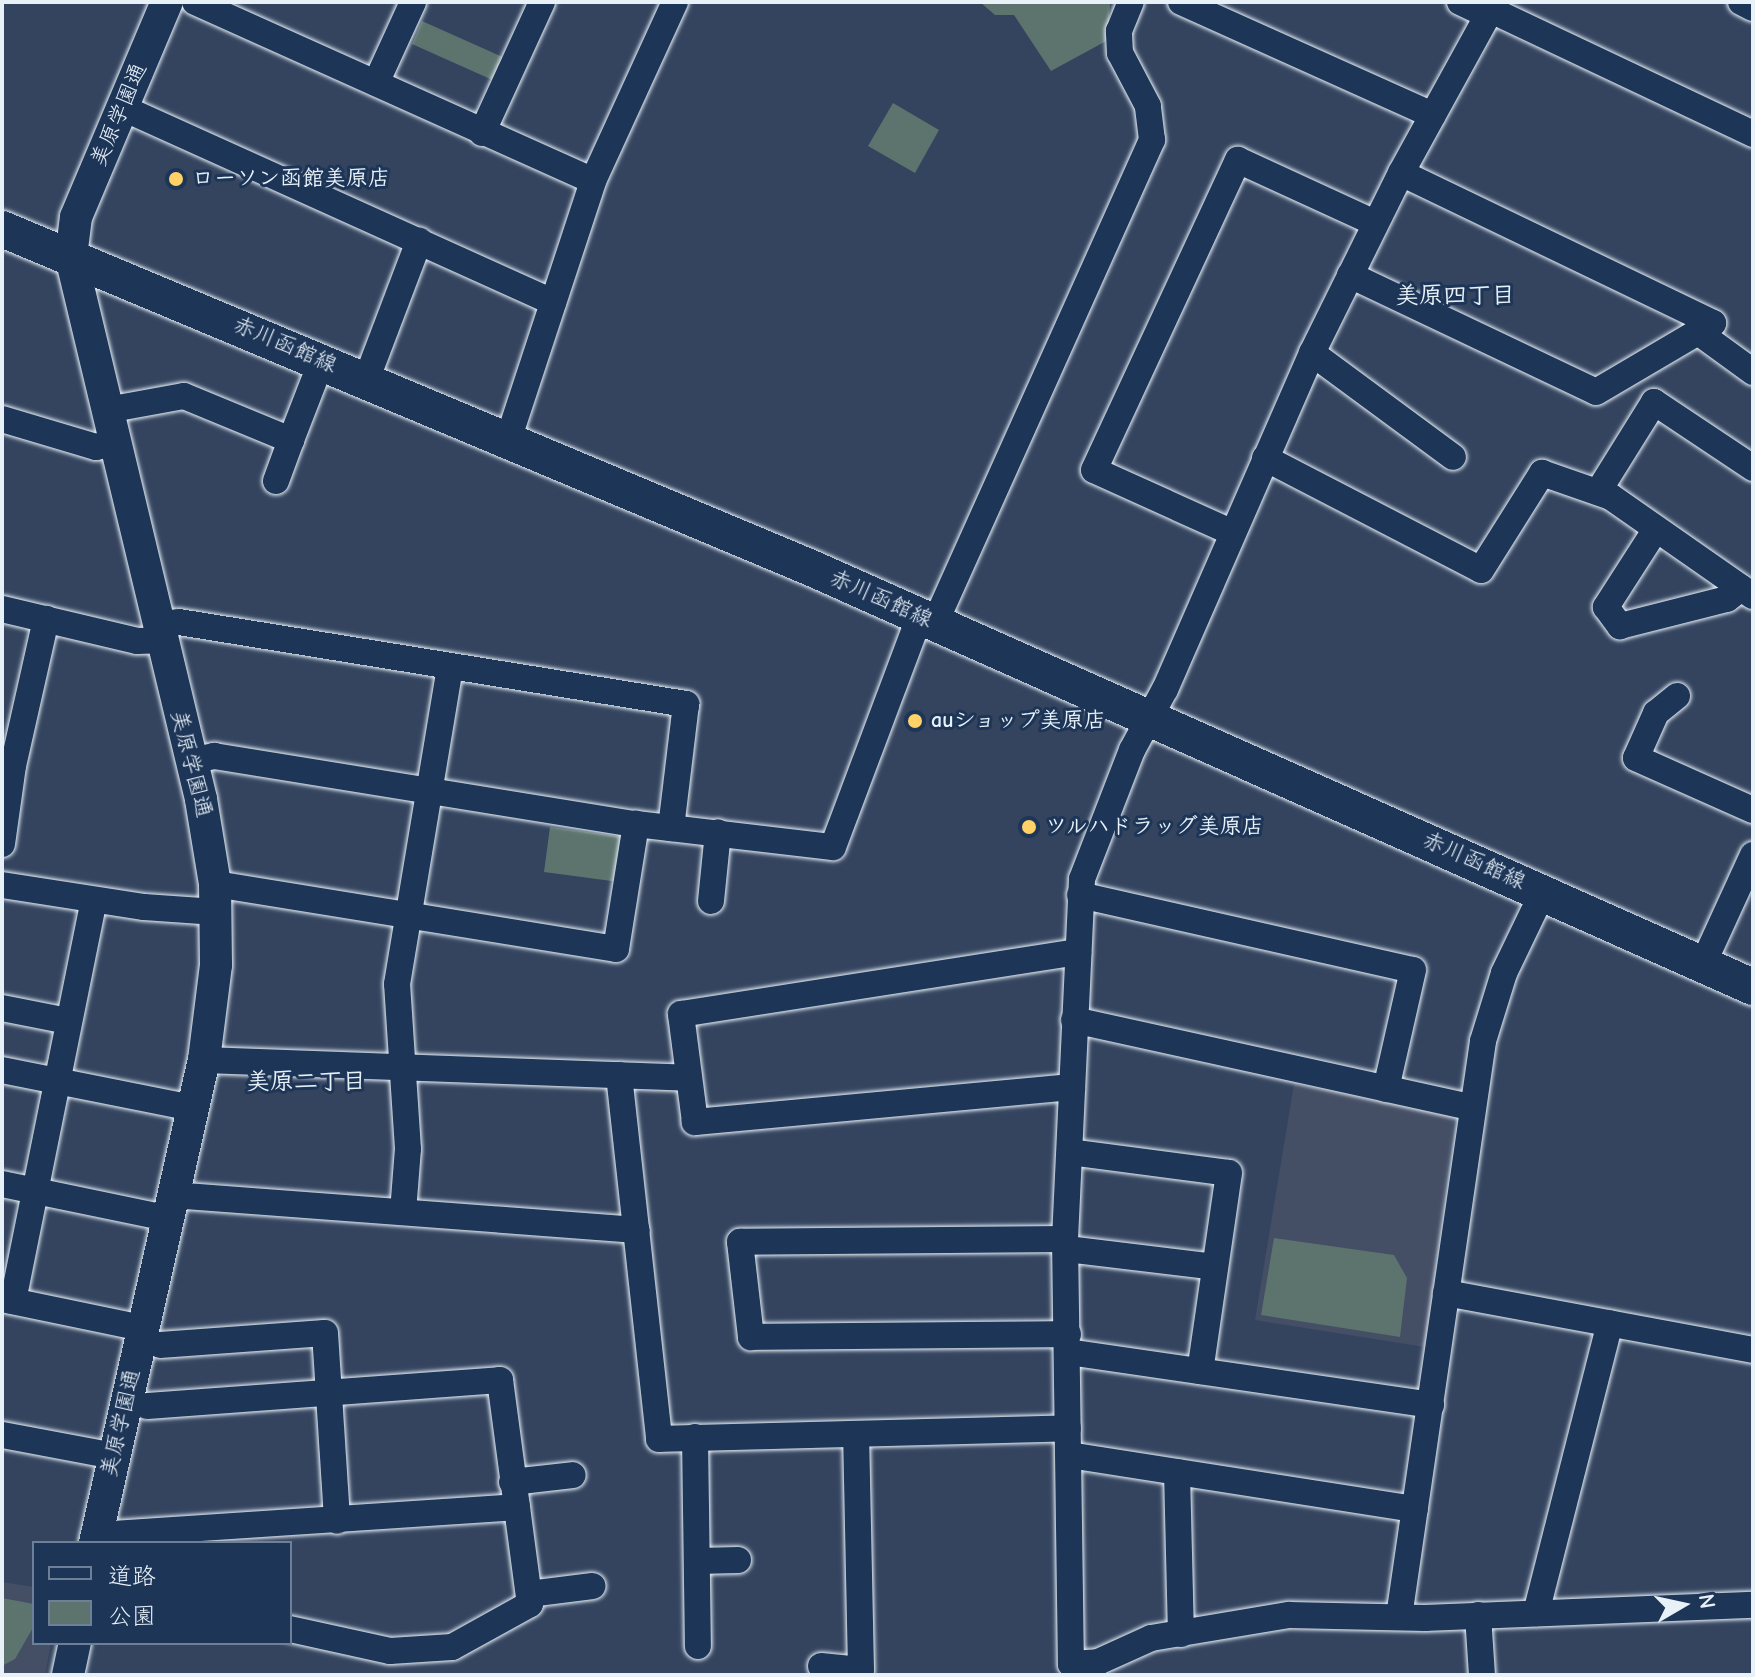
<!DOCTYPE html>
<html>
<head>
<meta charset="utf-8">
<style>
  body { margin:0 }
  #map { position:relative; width:1755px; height:1677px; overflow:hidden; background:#34445f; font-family:"Comic Neue","Klee One",sans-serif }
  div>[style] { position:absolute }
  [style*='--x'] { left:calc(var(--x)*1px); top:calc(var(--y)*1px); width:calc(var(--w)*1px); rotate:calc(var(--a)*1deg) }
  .built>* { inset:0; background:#444e65 }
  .green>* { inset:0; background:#5c736e }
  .roads { filter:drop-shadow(0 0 2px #e8f1f8) drop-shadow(0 0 2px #e8f1f8) }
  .minor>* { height:26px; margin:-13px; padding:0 13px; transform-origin:13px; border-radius:13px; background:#1d3557 }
  .tertiary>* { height:32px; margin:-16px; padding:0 16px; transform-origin:16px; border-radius:16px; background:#1d3557 }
  .secondary>* { height:36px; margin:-18px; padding:0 18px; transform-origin:18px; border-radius:18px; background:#1d3557 }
  .dots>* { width:22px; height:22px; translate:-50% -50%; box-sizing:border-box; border:4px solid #1d3557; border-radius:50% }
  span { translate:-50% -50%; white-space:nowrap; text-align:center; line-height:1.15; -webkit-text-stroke:6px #1d3557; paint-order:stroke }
  .street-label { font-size:22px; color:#e8f1f8 }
  .poi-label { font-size:22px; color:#e8f1f8; font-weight:700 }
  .left { translate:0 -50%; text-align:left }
  .neighbourhood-label { font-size:24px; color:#e8f1f8; font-weight:700 }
  .frame { position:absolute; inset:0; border:4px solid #e8f1f8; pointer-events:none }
  .legend { position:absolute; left:32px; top:1541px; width:260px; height:104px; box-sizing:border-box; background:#1d3557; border:2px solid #6e8097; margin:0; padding:10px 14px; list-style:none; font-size:24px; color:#e8f1f8 }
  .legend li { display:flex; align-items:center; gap:16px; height:40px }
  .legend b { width:40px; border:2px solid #6e8097 }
  .north { position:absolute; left:1643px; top:1565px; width:80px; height:80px; -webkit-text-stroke:6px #1d3557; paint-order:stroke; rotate:81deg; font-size:22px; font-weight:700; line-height:32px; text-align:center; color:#e8f1f8 }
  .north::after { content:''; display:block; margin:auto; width:28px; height:36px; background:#e8f1f8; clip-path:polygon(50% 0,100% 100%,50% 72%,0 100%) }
</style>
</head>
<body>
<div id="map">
  <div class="built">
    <i style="clip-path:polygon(1294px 1084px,1454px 1116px,1425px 1347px,1255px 1320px)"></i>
    <i style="clip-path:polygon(2px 1582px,34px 1587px,34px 1643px,51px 1643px,45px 1675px,2px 1675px)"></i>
  </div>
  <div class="green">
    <i style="clip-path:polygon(980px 2px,1110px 2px,1108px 40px,1051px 71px,1014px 15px,995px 15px)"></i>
    <i style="clip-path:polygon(422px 21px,507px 59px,497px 82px,412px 44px)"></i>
    <i style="clip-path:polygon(893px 103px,939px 130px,915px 173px,868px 146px)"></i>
    <i style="clip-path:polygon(550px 827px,625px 837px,619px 882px,544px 872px)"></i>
    <i style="clip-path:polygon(1274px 1238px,1394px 1255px,1407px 1278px,1400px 1337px,1261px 1315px)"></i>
    <i style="clip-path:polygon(2px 1598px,34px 1604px,34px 1626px,15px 1659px,2px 1666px)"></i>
  </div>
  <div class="roads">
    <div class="minor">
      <i style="--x:195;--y:2;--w:436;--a:24.2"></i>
      <i style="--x:1181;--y:2;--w:276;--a:24.2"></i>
      <i style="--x:1460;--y:2;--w:31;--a:25"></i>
      <i style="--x:1495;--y:2;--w:195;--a:118.8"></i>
      <i style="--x:1401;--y:173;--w:201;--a:116.3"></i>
      <i style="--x:1312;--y:353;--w:367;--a:113.6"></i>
      <i style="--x:1165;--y:689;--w:69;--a:118.4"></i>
      <i style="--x:1132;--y:750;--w:138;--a:111.2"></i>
      <i style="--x:1082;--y:879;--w:360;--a:92.7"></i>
      <i style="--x:1065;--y:1239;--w:425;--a:89.2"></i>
      <i style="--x:1071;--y:1664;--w:27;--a:-4"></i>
      <i style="--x:1098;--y:1662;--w:58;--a:-24.4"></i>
      <i style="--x:1151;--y:1638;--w:140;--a:-9.5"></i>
      <i style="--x:1289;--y:1615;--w:136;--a:1.3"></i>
      <i style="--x:1425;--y:1618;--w:328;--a:-2.3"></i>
      <i style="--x:1741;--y:2;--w:13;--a:27"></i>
      <i style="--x:1491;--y:10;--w:290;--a:25.3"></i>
      <i style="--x:376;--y:83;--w:89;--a:-65.4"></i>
      <i style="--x:123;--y:108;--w:472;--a:24.3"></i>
      <i style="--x:482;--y:133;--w:144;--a:-65.4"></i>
      <i style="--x:1350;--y:275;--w:272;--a:25.4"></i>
      <i style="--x:1596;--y:392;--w:136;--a:-30.5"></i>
      <i style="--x:1713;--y:323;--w:346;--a:-154.3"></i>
      <i style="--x:1698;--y:332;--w:68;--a:36"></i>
      <i style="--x:1312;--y:353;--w:175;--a:36.4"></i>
      <i style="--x:367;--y:378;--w:147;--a:-69.2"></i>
      <i style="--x:107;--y:410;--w:78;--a:-10.3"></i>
      <i style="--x:184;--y:396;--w:116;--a:22.4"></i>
      <i style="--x:291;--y:440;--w:86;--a:-68.8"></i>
      <i style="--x:2;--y:419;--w:98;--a:16.6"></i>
      <i style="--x:96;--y:447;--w:18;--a:-13"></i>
      <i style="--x:509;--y:437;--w:269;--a:-71.8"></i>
      <i style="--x:593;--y:181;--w:197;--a:-65.4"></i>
      <i style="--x:1265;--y:458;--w:243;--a:27.4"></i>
      <i style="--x:1481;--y:570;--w:115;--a:-57.8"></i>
      <i style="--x:1542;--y:473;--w:73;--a:19.2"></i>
      <i style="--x:1611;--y:497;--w:173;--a:34.9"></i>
      <i style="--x:276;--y:481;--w:44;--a:-69.9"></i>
      <i style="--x:1598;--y:492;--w:106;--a:-58.1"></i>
      <i style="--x:1654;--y:402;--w:119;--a:33.7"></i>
      <i style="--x:1656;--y:529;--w:93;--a:122.7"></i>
      <i style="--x:1606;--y:607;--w:24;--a:54"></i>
      <i style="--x:1620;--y:626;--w:110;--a:-14.2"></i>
      <i style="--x:1727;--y:599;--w:18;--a:-38"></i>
      <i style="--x:1231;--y:532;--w:150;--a:-155.7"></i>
      <i style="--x:1094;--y:470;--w:342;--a:-65.1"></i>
      <i style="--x:1238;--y:160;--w:151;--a:24.7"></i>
      <i style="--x:2;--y:609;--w:139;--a:13.3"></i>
      <i style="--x:137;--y:641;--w:24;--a:-2"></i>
      <i style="--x:935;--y:623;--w:530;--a:-65.81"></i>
      <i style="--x:1152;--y:140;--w:34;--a:-97"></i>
      <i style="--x:1148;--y:106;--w:60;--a:-117.8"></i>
      <i style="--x:1120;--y:53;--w:22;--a:-93"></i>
      <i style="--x:1119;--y:31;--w:31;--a:-68"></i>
      <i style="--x:157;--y:624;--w:22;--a:-5"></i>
      <i style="--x:179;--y:622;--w:514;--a:9.19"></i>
      <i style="--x:686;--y:704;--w:125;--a:96.9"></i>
      <i style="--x:1677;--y:696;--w:27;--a:141"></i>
      <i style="--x:1656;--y:713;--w:49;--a:114"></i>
      <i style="--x:1636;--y:758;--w:128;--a:24"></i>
      <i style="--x:192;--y:761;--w:23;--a:-13"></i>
      <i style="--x:214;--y:756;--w:427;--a:9.2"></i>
      <i style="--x:636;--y:824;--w:198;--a:6.7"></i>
      <i style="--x:833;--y:847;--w:247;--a:-69.4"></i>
      <i style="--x:2;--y:844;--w:79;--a:-82"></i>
      <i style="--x:13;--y:766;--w:151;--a:-77.3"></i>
      <i style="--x:215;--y:884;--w:406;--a:9.2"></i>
      <i style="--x:616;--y:949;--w:127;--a:-80.9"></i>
      <i style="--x:2;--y:885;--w:144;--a:8.8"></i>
      <i style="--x:144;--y:907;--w:72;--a:4"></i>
      <i style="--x:1080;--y:895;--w:341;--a:12.7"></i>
      <i style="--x:1413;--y:970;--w:122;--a:102.8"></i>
      <i style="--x:711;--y:901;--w:69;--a:-84.2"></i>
      <i style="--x:1703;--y:964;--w:120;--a:-65.4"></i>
      <i style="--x:2;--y:1008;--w:67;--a:11.1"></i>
      <i style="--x:1074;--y:1020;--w:405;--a:12.4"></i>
      <i style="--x:204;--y:1060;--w:485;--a:2.1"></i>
      <i style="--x:2;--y:1070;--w:194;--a:11.3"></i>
      <i style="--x:619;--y:1075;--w:366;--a:83.7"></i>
      <i style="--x:659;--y:1439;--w:409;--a:-1.5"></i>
      <i style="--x:1072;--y:1087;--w:379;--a:174.7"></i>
      <i style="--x:695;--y:1122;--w:109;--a:-97.4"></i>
      <i style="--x:681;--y:1014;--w:402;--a:-8.9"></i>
      <i style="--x:1070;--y:1152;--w:160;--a:7.5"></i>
      <i style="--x:1229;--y:1173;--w:200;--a:98.3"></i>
      <i style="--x:2;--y:1184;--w:167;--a:11.7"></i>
      <i style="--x:172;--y:1195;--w:466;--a:4.3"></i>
      <i style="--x:403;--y:1212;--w:63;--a:-85.5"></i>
      <i style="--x:408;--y:1149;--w:165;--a:-93.8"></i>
      <i style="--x:397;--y:984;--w:321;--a:-80.5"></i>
      <i style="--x:1065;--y:1239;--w:325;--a:179.5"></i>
      <i style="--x:740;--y:1242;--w:96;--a:83.4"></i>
      <i style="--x:751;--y:1337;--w:317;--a:-0.5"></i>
      <i style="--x:1067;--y:1249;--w:149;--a:6.9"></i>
      <i style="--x:1446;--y:1293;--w:312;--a:10.5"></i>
      <i style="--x:2;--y:1299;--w:143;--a:11.7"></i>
      <i style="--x:13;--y:1301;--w:409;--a:-78.6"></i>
      <i style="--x:160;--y:1345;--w:165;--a:-4.2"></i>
      <i style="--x:325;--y:1333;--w:188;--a:86.3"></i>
      <i style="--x:1068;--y:1352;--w:367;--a:8.3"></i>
      <i style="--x:147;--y:1406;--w:354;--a:-4.2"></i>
      <i style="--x:500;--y:1380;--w:226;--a:82.4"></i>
      <i style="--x:530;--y:1604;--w:89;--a:151.1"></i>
      <i style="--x:452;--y:1647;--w:62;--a:176.3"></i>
      <i style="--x:390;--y:1651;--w:102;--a:-167.6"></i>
      <i style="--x:2;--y:1435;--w:114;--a:10.6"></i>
      <i style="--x:695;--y:1437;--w:209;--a:89.2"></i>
      <i style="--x:1069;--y:1455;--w:350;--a:8.9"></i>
      <i style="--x:1177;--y:1472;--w:162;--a:88.6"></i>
      <i style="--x:512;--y:1482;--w:61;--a:-6.5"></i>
      <i style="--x:96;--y:1535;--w:422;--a:-3.8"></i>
      <i style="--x:697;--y:1561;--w:41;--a:-1.4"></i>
      <i style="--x:529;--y:1594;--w:64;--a:-7.2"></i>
      <i style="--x:1536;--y:1613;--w:299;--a:-75.7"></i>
      <i style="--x:1478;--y:1615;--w:60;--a:86.2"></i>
      <i style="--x:1399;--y:1617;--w:582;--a:-81.7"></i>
      <i style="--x:1483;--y:1041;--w:71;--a:-72.8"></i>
      <i style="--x:1504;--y:973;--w:90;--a:-64.3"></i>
      <i style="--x:821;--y:1666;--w:40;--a:5.7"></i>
      <i style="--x:861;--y:1670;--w:236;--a:-91.2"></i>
    </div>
    <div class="tertiary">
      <i style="--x:95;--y:1543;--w:495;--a:-77.3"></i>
      <i style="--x:204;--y:1060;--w:96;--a:-82.8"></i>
      <i style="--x:216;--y:965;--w:81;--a:-90.7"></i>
      <i style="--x:215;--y:884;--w:86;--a:-99.4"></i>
      <i style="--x:201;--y:799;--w:557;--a:-103.49"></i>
      <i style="--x:71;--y:257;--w:40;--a:-82.9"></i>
      <i style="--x:76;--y:217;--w:233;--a:-67.1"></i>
      <i style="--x:68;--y:1675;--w:33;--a:-78"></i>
    </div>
    <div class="secondary">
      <i style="--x:2;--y:229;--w:875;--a:22.73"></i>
      <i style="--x:809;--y:567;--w:1033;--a:23.99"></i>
    </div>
  </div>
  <div class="dots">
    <i style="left:176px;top:179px;background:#ffd166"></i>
    <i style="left:915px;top:721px;background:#ffd166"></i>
    <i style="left:1029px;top:827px;background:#ffd166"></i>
  </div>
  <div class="street-label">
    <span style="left:119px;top:115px;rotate:-67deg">美原学園通</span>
    <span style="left:285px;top:345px;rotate:23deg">赤川函館線</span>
    <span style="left:881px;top:599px;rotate:24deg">赤川函館線</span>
    <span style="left:191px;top:764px;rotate:76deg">美原学園通</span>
    <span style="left:1474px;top:861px;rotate:24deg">赤川函館線</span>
    <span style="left:121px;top:1423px;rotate:-77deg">美原学園通</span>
  </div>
  <div class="poi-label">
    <span class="left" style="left:192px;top:179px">ローソン函館美原店</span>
    <span class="left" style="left:931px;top:721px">auショップ美原店</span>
    <span class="left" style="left:1045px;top:827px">ツルハドラッグ美原店</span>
  </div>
  <div class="neighbourhood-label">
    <span style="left:1455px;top:296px">美原四丁目</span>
    <span style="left:306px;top:1082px">美原二丁目</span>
  </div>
  <div class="frame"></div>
  <ul class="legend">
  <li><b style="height:10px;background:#1d3557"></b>道路</li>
  <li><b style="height:22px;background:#5c736e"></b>公園</li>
  </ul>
  <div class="north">N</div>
</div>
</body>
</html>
